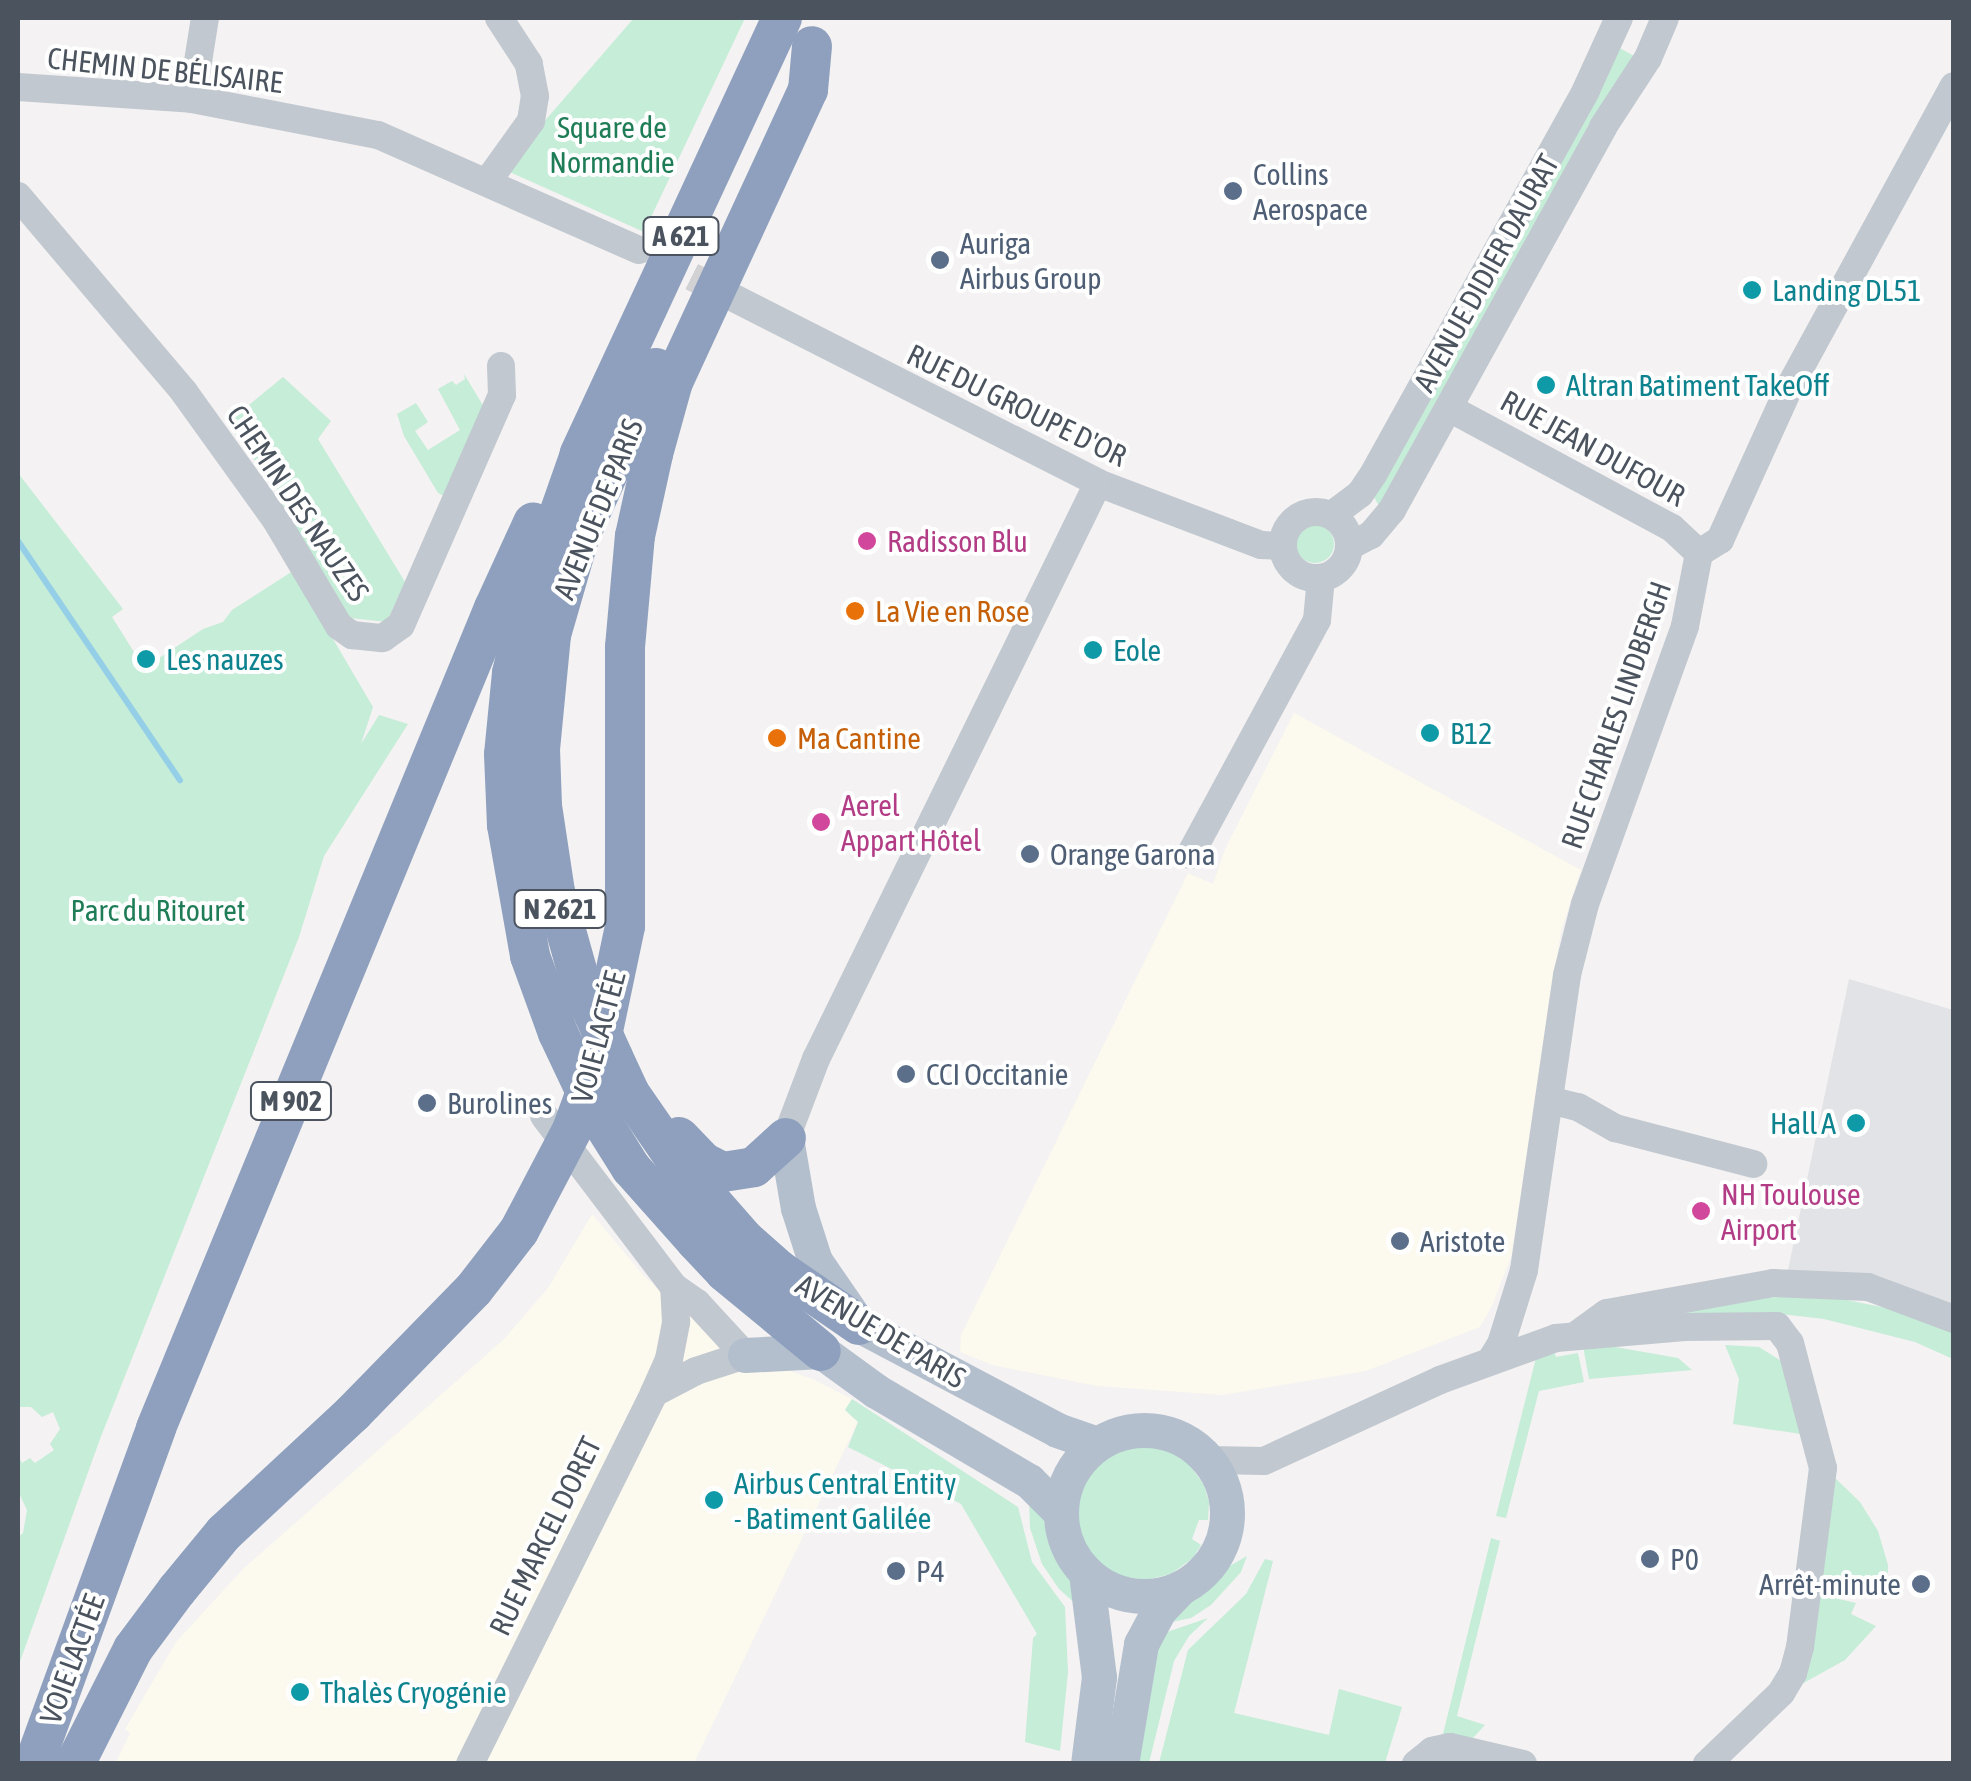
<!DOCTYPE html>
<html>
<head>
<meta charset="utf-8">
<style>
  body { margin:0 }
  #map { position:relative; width:1971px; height:1781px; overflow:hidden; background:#f4f2f2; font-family:"Asap Condensed",sans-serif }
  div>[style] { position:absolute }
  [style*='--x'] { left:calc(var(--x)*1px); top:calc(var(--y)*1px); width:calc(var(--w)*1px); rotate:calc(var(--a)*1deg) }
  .commercial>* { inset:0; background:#fcf9ee }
  .airport>* { inset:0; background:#e1e3e6 }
  .green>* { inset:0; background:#c5edd8 }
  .round { border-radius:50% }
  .stream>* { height:6px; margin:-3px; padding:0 3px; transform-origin:3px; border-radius:3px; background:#95cfe7 }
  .minor-tunnel>* { height:28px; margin-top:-14px; transform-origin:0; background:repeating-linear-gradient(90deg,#d2d2d4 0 28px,transparent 0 42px) }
  .minor>* { height:28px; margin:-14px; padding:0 14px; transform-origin:14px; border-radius:14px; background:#c1c8cf }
  .minor>.ring { margin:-14px; padding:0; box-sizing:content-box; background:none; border:28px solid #c1c8cf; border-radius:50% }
  .major>* { height:35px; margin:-17.5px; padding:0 17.5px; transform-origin:17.5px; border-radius:17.5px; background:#b4bfce }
  .major>.ring { margin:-17.5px; padding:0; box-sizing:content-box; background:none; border:35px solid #b4bfce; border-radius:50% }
  .highway>* { height:40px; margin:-20px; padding:0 20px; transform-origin:20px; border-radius:20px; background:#8ea0bd }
  .dots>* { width:28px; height:28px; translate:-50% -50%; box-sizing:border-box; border:5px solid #fff; border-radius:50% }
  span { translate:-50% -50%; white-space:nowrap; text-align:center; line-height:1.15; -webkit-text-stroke:8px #fff; paint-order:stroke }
  .shield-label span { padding:2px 8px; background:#fff; border:2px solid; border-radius:8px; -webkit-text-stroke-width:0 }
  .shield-label { font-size:28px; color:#4b535e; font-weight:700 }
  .street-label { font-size:30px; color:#4b535e }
  .park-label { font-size:30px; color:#1e7d56 }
  .service-label { font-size:30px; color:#4e5e75 }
  .left { translate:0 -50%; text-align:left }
  .right { translate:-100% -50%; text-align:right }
  .culture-label { font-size:30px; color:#0d838f }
  .hotel-label { font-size:30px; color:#b23c85 }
  .food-label { font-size:30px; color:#c56008 }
  .frame { position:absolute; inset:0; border:20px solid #4b535e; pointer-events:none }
</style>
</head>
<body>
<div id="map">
  <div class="commercial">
    <i style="clip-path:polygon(1294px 713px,1581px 870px,1561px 931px,1511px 1257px,1492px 1306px,1480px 1327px,1366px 1371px,1223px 1395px,1097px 1386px,992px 1365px,960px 1352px,961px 1335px,1188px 873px,1213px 884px,1225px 849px)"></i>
    <i style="clip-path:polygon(592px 1214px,645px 1277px,748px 1366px,785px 1369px,815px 1380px,852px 1399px,845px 1410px,858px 1422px,694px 1763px,115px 1764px,130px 1733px,125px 1729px,176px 1642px,243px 1569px,503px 1340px,548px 1288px)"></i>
  </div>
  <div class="airport">
    <i style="clip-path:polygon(1849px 979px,1953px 1010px,1953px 1322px,1788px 1270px)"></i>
  </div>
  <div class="green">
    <i style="clip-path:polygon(634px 18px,745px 18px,644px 232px,503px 169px)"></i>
    <i style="clip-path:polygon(1616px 46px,1634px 56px,1383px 513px,1370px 490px)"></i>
    <i style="clip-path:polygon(464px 374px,484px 407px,444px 496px,438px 493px,404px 436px,397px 414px,416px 403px,428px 422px,415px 431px,428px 450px,460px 430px,438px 389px,452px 381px,456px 385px,465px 379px)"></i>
    <i style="clip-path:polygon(283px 377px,331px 421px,318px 439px,405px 582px,387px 622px,350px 618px,277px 496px,279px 492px,227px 423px)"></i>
    <i style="clip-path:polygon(18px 473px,123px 609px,112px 617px,144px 668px,203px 629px,223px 622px,232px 610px,293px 571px,373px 707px,361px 744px,379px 715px,408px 724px,324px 856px,299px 937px,100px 1439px,18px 1667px,18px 1537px,23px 1533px,27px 1510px,18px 1491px,18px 1455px,22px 1463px,30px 1458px,35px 1463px,54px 1450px,50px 1444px,60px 1429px,53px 1412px,42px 1417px,31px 1407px,18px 1407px)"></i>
    <i class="round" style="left:1296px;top:525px;width:38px;height:38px"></i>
    <i style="clip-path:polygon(1822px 1295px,1906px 1312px,1953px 1327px,1953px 1359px,1915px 1342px,1824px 1319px,1781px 1314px,1674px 1318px,1703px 1301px)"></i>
    <i style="clip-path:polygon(1598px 1344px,1678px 1358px,1692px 1370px,1589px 1379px,1583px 1346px)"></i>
    <i style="clip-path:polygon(1725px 1345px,1759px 1347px,1781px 1361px,1808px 1435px,1733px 1424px,1739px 1379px)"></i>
    <i style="clip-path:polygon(1554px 1352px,1556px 1357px,1578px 1353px,1584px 1382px,1539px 1391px,1506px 1518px,1496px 1516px,1536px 1358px)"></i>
    <i style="clip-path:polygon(852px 1399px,1018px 1507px,1032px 1562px,1065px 1607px,1068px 1672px,1060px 1751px,1025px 1742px,1033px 1638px,1037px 1634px,961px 1504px,848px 1447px,858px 1422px,845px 1410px)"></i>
    <i style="clip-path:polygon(1141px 1446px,1167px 1450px,1189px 1464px,1204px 1485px,1209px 1502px,1208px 1520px,1199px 1520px,1192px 1539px,1201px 1545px,1193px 1558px,1171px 1574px,1146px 1580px,1120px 1576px,1098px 1562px,1082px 1541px,1076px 1515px,1080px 1489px,1094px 1467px,1115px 1452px)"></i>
    <i style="clip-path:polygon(1835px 1478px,1860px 1502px,1878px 1531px,1888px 1565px,1887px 1594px,1819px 1583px)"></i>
    <i style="clip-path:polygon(1029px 1499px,1042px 1512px,1050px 1545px,1074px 1584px,1078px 1606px,1059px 1589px,1042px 1564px,1030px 1528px)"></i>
    <i style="clip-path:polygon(1491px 1538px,1500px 1541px,1457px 1716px,1485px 1725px,1472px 1739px,1442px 1738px)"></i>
    <i style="clip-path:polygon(1247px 1556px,1241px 1572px,1211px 1605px,1191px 1618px,1162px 1624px,1210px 1588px,1223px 1570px)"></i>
    <i style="clip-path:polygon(1265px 1559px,1273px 1561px,1234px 1713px,1329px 1735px,1339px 1689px,1402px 1707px,1385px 1763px,1159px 1763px,1188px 1650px,1246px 1594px)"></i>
    <i style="clip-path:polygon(1817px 1594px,1856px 1603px,1851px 1614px,1876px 1626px,1845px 1660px,1800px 1685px)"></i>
    <i style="clip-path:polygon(1208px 1618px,1189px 1636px,1174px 1661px,1149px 1763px,1132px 1764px,1150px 1651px,1167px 1632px)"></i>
  </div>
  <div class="stream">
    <i style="--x:18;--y:541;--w:289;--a:55.9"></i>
  </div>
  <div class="minor-tunnel">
    <i style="--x:654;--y:258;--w:86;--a:26.3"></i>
  </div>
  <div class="minor">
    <i style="--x:18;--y:87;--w:174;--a:3.9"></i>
    <i style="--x:192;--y:99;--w:189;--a:11"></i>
    <i style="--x:378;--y:135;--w:285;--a:23.8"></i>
    <i style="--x:192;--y:99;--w:82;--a:-80.9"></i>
    <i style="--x:488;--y:181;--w:74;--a:-54.4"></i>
    <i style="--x:531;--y:121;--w:25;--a:-81"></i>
    <i style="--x:535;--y:96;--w:33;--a:-101"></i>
    <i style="--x:529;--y:64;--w:55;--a:-123.1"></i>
    <i style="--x:18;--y:196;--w:257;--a:49.7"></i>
    <i style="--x:184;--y:392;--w:158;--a:54.3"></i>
    <i style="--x:276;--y:520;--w:123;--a:59.3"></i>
    <i style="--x:339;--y:626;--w:16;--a:35"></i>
    <i style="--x:352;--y:635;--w:31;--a:6"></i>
    <i style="--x:383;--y:638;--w:22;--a:-36"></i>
    <i style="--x:401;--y:625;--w:251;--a:-66.3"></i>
    <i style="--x:502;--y:395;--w:29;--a:-92"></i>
    <i style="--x:734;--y:298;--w:408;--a:26.9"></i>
    <i style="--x:1098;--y:483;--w:174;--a:20.8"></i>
    <i style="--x:1261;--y:545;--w:21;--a:3"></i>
    <i style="--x:1449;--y:408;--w:253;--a:28.3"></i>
    <i style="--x:1672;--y:528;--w:37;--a:43"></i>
    <i class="ring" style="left:1283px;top:512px;width:38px;height:38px"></i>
    <i style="--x:1332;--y:515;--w:35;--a:-37"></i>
    <i style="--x:1360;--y:494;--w:25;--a:-56"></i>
    <i style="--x:1374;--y:473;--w:438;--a:-61"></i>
    <i style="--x:1586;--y:90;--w:79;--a:-65.4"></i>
    <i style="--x:1350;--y:546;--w:24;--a:-28"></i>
    <i style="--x:1371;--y:535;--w:33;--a:-50"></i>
    <i style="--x:1392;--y:510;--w:437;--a:-61.1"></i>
    <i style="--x:1603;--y:127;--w:82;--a:-56.9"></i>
    <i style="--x:1648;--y:58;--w:43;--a:-67"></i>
    <i style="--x:1699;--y:553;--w:25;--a:-32"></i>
    <i style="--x:1720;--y:540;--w:165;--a:-65.6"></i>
    <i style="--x:1788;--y:390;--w:346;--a:-61.4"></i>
    <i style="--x:1190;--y:855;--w:267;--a:-61.6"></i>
    <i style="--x:1317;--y:620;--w:42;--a:-84.6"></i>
    <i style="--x:1549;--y:1100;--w:30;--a:14"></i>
    <i style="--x:1578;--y:1107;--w:43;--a:29.6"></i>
    <i style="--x:1615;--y:1128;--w:143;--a:14.6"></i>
    <i style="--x:786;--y:1138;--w:85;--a:-69.2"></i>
    <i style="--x:816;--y:1059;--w:641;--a:-63.91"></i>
    <i style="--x:674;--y:1287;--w:28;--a:35"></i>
    <i style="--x:697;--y:1303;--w:71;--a:47.3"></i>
    <i style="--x:1579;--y:1333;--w:34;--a:-36"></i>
    <i style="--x:1607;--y:1313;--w:169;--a:-10.2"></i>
    <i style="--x:1773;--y:1283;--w:95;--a:2.4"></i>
    <i style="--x:1868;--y:1287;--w:92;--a:20.4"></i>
    <i style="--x:1491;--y:1360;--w:19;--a:-58"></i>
    <i style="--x:1501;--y:1344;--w:77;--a:-72.7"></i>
    <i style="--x:1524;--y:1270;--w:298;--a:-81.7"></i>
    <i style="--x:1567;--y:975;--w:73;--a:-75.8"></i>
    <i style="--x:1585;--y:904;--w:295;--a:-70.2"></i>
    <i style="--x:1685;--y:626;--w:74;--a:-79.1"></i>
    <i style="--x:654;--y:1393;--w:47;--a:-27.6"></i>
    <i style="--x:696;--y:1371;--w:52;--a:-18.1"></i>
    <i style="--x:1209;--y:1460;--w:55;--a:1"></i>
    <i style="--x:1264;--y:1461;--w:194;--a:-24.7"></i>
    <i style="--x:1440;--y:1380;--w:123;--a:-19.9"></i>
    <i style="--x:1556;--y:1338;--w:129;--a:-4.9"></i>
    <i style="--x:1685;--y:1327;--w:92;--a:-0.6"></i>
    <i style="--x:1777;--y:1326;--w:21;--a:53"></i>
    <i style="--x:1790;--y:1343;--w:129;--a:75.2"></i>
    <i style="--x:1823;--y:1468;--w:180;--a:97.3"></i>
    <i style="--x:1800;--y:1647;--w:27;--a:105"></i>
    <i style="--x:1793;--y:1673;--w:23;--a:121"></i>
    <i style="--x:1781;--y:1693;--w:103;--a:136.2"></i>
    <i style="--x:470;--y:1764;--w:414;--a:-63.6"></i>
    <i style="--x:654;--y:1393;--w:37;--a:-66"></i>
    <i style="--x:669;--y:1359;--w:38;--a:-79"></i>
    <i style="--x:676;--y:1322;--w:35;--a:-93"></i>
    <i style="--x:674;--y:1287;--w:215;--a:-127.2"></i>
    <i style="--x:1416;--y:1764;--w:21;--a:-39"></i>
    <i style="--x:1432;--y:1751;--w:18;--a:-13"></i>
    <i style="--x:1450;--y:1747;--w:75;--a:13.1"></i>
  </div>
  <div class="major">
    <i style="--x:786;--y:1138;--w:71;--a:80.3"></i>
    <i style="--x:798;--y:1208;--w:56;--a:72.2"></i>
    <i style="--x:815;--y:1261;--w:78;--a:55.5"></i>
    <i style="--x:859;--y:1325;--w:224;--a:27.9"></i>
    <i style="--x:1057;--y:1430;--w:42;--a:19.3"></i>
    <i style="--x:745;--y:1355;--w:76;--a:-3"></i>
    <i style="--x:821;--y:1351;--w:68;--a:36"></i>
    <i style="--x:876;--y:1391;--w:178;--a:30.5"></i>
    <i style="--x:1029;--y:1481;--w:42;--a:45"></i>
    <i class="ring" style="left:1061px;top:1430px;width:131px;height:131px"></i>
    <i style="--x:1086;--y:1573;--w:105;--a:82.9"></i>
    <i style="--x:1099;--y:1677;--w:88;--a:97.2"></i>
    <i style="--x:1121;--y:1764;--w:122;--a:-80.5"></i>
    <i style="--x:1141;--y:1644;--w:38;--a:-62"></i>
    <i style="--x:1159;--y:1610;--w:30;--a:-46"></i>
  </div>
  <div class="highway">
    <i style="--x:782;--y:18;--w:481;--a:114.9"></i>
    <i style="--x:580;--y:454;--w:151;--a:109.3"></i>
    <i style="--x:530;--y:597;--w:78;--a:103.3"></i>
    <i style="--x:512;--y:673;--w:81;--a:95.6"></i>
    <i style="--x:504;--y:754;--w:71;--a:87.6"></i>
    <i style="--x:507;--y:825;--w:133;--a:80"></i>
    <i style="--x:530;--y:956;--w:82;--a:70"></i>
    <i style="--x:558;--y:1033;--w:84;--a:64.7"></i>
    <i style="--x:594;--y:1109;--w:70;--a:57.9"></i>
    <i style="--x:631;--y:1168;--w:98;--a:48.3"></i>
    <i style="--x:696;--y:1241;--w:42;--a:46.9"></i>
    <i style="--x:725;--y:1272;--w:124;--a:39.5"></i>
    <i style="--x:656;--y:368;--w:187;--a:114.4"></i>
    <i style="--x:579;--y:538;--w:101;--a:106.1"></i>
    <i style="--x:551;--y:635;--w:115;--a:95.5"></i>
    <i style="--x:540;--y:749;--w:57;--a:88"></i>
    <i style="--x:542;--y:806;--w:87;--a:81.4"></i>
    <i style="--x:555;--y:892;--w:100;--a:74.3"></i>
    <i style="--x:582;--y:988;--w:76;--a:65.8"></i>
    <i style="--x:613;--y:1057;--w:38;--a:65"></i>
    <i style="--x:629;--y:1092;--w:90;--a:55.4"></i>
    <i style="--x:680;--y:1166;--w:98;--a:48.7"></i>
    <i style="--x:745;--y:1240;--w:45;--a:41.4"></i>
    <i style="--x:779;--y:1270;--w:97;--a:34.5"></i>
    <i style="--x:679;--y:1137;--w:35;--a:46"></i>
    <i style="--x:703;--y:1162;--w:22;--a:27"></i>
    <i style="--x:723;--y:1172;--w:31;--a:-9"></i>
    <i style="--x:754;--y:1167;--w:43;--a:-42.2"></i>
    <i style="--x:34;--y:1764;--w:357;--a:-70"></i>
    <i style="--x:156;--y:1428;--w:887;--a:-67.6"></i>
    <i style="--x:494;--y:608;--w:94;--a:-65.4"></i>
    <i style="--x:75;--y:1764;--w:129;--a:-63.2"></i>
    <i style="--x:133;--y:1649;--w:74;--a:-53.3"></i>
    <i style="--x:177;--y:1590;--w:74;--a:-50.5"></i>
    <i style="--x:224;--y:1533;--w:176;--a:-42.9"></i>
    <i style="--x:353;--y:1413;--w:173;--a:-45.7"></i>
    <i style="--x:474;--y:1289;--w:73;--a:-52.2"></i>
    <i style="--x:519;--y:1231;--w:114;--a:-62.3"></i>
    <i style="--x:572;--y:1130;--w:70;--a:-70"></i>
    <i style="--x:596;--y:1064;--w:141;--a:-78.1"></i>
    <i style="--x:625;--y:926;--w:279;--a:-90"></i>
    <i style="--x:625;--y:647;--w:111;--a:-84.9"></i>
    <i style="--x:635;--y:536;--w:84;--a:-77.6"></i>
    <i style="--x:653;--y:454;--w:75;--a:-74.5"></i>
    <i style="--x:673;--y:382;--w:322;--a:-65.2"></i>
    <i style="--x:808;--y:90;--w:44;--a:-84.8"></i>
  </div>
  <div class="dots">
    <i style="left:1233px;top:191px;background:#5c6f8a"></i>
    <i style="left:940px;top:260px;background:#5c6f8a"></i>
    <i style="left:1752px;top:290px;background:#0f9aa8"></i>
    <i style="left:1546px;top:385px;background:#0f9aa8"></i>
    <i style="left:867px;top:541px;background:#d1479c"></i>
    <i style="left:855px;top:611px;background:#e8710a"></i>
    <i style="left:1093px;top:650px;background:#0f9aa8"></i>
    <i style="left:146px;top:659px;background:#0f9aa8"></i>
    <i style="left:1430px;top:733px;background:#0f9aa8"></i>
    <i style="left:777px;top:738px;background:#e8710a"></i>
    <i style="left:821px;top:822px;background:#d1479c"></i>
    <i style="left:1030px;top:854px;background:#5c6f8a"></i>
    <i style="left:906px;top:1074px;background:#5c6f8a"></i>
    <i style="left:427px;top:1103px;background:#5c6f8a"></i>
    <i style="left:1856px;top:1123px;background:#0f9aa8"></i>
    <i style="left:1701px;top:1211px;background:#d1479c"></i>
    <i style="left:1400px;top:1241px;background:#5c6f8a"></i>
    <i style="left:714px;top:1500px;background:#0f9aa8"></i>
    <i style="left:1650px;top:1559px;background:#5c6f8a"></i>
    <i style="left:896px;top:1571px;background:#5c6f8a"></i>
    <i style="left:1921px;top:1584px;background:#5c6f8a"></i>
    <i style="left:300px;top:1692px;background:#0f9aa8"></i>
  </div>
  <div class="shield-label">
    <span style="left:681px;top:236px">A 621</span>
    <span style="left:560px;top:909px">N 2621</span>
    <span style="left:291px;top:1101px">M 902</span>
  </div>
  <div class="street-label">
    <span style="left:165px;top:70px;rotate:6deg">CHEMIN DE BÉLISAIRE</span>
    <span style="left:1486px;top:273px;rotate:-61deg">AVENUE DIDIER DAURAT</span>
    <span style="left:1017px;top:405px;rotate:26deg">RUE DU GROUPE D'OR</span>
    <span style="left:1593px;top:448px;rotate:29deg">RUE JEAN DUFOUR</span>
    <span style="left:298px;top:503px;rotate:56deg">CHEMIN DES NAUZES</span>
    <span style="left:598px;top:509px;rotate:-68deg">AVENUE DE PARIS</span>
    <span style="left:1616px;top:715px;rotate:-71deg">RUE CHARLES LINDBERGH</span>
    <span style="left:598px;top:1037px;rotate:-75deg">VOIE LACTÉE</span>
    <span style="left:881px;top:1331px;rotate:31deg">AVENUE DE PARIS</span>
    <span style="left:545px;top:1536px;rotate:-64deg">RUE MARCEL DORET</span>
    <span style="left:72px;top:1659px;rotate:-70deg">VOIE LACTÉE</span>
  </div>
  <div class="park-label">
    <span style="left:612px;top:144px">Square de<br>Normandie</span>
    <span style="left:158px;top:910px">Parc du Ritouret</span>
  </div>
  <div class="service-label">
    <span class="left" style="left:1253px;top:191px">Collins<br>Aerospace</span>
    <span class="left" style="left:960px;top:260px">Auriga<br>Airbus Group</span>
    <span class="left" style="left:1050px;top:854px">Orange Garona</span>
    <span class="left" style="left:926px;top:1074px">CCI Occitanie</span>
    <span class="left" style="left:447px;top:1103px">Burolines</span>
    <span class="left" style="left:1420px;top:1241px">Aristote</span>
    <span class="left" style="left:1670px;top:1559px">P0</span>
    <span class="left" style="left:916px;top:1571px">P4</span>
    <span class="right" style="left:1901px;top:1584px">Arrêt-minute</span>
  </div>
  <div class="culture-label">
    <span class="left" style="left:1772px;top:290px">Landing DL51</span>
    <span class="left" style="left:1566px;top:385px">Altran Batiment TakeOff</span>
    <span class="left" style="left:1113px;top:650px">Eole</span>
    <span class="left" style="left:166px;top:659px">Les nauzes</span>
    <span class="left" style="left:1450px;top:733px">B12</span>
    <span class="right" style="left:1836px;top:1123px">Hall A</span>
    <span class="left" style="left:734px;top:1500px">Airbus Central Entity<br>- Batiment Galilée</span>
    <span class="left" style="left:320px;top:1692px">Thalès Cryogénie</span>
  </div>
  <div class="hotel-label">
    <span class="left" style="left:887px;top:541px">Radisson Blu</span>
    <span class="left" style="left:841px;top:822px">Aerel<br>Appart Hôtel</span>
    <span class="left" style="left:1721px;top:1211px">NH Toulouse<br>Airport</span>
  </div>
  <div class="food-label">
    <span class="left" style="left:875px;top:611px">La Vie en Rose</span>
    <span class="left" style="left:797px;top:738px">Ma Cantine</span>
  </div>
  <div class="frame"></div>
</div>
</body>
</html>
